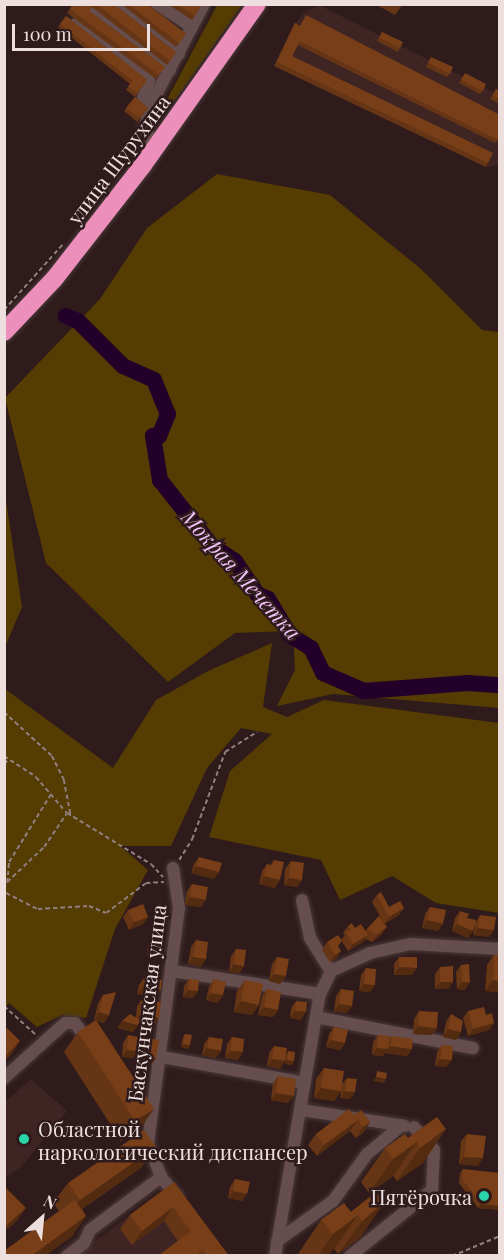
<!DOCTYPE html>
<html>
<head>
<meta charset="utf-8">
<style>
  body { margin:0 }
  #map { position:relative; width:504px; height:1260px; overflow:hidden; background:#2f1b1b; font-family:"Playfair Display",serif }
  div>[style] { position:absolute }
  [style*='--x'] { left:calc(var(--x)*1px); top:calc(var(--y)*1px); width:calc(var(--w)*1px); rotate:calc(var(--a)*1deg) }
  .built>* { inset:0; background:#3f2424 }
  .green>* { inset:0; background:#553c02 }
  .river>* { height:16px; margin:-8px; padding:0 8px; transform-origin:8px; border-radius:8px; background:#23002a }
  .path>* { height:1.5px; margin-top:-0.75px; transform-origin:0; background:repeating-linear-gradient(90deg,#907f7e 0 4.5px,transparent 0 7.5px) }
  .roads { filter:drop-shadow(0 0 2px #4a393a) drop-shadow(0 0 2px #4a393a) }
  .minor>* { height:12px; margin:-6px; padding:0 6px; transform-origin:6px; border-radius:6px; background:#654e4d }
  .highway>* { height:18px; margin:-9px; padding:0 9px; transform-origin:9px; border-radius:9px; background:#ec8fba }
  .wall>* { inset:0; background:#663515 }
  .shaded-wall>* { inset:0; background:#532b11 }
  .building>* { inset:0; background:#773e18 }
  .dots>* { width:16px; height:16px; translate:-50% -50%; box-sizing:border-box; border:3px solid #2f1b1b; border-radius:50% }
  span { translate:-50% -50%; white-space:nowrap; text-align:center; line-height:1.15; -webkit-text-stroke:5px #2f1b1b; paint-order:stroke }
  .street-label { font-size:20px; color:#eddfde }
  .poi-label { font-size:20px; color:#eddfde }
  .left { translate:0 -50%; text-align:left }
  .right { translate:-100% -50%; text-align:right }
  .water-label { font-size:21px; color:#eec1f7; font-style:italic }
  .frame { position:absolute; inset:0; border:6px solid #eddfde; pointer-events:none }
  .north { position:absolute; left:12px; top:1188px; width:60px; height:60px; -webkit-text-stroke:4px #2f1b1b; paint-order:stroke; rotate:27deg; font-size:16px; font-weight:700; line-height:24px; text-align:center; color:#eddfde }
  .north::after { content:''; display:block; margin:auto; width:21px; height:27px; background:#eddfde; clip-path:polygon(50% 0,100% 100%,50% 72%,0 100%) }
  .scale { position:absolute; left:12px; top:24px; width:138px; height:27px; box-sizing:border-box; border:3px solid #eddfde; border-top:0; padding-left:8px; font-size:18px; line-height:21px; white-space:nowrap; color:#eddfde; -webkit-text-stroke:4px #2f1b1b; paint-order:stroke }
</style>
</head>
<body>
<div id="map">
  <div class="built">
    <i style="clip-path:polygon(319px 5px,499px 95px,499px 165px,486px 167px,274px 66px,292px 27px,305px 12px)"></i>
    <i style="clip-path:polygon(31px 1079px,67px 1111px,21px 1167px,5px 1178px,5px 1102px)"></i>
    <i style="clip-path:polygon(165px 1189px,213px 1256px,75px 1256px)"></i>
  </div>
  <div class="green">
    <i style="clip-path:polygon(217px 5px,242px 5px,165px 114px,162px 109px)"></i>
    <i style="clip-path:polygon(217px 174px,330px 195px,421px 269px,482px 330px,499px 332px,499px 708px,333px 694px,277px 706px,295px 670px,293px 631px,235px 633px,168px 682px,46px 563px,5px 398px,100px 299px,147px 228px)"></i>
    <i style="clip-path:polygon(4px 487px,22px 607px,5px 647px,4px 647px)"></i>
    <i style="clip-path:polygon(272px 643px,263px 707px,287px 717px,324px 700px,499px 723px,499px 913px,436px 903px,392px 876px,340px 900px,321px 860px,209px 837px,230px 771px,272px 734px,241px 728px,207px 768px,171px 846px,120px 846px,148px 870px,115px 929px,86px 1018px,62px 1015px,37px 1027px,9px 1003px,5px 1008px,5px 689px,113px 768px,156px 700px,208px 671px)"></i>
  </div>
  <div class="river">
    <i style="--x:66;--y:316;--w:13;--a:23"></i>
    <i style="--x:78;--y:321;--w:64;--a:45"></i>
    <i style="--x:123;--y:366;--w:34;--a:24"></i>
    <i style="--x:154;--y:380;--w:37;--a:68"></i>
    <i style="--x:168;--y:414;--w:24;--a:112"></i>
    <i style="--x:159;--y:436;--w:6;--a:180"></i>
    <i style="--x:153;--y:436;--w:45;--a:81"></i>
    <i style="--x:160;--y:480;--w:84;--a:51.8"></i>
    <i style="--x:212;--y:546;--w:27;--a:33"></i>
    <i style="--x:235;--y:561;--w:40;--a:56"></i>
    <i style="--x:257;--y:594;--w:12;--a:24"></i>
    <i style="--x:268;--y:599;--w:42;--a:58.6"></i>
    <i style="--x:290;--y:635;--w:25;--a:32"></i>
    <i style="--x:311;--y:648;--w:28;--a:64"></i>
    <i style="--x:323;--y:673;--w:45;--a:23.7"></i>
    <i style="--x:364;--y:691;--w:104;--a:-4.4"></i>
    <i style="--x:468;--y:683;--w:32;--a:4"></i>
  </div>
  <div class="path">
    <i style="--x:4;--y:310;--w:90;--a:-48.2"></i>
    <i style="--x:4;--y:712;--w:65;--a:42.5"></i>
    <i style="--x:52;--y:756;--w:27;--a:63"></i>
    <i style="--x:64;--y:780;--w:36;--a:79"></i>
    <i style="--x:4;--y:756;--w:38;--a:33"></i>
    <i style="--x:36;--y:777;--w:48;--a:49.3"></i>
    <i style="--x:67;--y:813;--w:98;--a:31.3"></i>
    <i style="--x:151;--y:864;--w:18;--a:47"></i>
    <i style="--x:4;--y:764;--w:6;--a:-45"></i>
    <i style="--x:179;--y:860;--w:25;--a:-58"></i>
    <i style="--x:192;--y:839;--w:93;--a:-69.2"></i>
    <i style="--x:225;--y:752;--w:38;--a:-32"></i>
    <i style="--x:7;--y:882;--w:51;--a:-43.4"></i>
    <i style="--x:44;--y:847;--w:40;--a:-56"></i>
    <i style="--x:4;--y:883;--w:11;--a:90"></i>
    <i style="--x:7;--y:883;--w:21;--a:-85"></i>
    <i style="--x:9;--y:862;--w:80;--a:-58.3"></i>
    <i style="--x:6;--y:893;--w:36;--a:27"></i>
    <i style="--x:38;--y:909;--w:51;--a:-3.4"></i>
    <i style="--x:89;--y:906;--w:18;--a:22"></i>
    <i style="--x:106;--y:913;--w:50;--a:-36.9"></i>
    <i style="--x:146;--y:883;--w:18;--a:-3"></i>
    <i style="--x:4;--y:1006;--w:42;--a:42.1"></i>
    <i style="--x:452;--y:1256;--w:52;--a:-22.6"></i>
  </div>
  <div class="roads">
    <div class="minor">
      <i style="--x:114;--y:4;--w:82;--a:37.6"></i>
      <i style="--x:157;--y:4;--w:42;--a:33.3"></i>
      <i style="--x:93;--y:13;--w:96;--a:36.5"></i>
      <i style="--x:76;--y:24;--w:93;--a:38"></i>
      <i style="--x:149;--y:81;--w:18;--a:109"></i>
      <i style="--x:143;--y:98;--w:11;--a:10"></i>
      <i style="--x:155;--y:149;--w:23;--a:-115"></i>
      <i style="--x:145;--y:128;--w:23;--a:-77"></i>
      <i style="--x:150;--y:106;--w:115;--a:-62.1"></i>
      <i style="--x:173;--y:868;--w:40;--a:81.5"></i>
      <i style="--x:179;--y:908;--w:238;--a:97.5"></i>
      <i style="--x:148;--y:1144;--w:35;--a:68"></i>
      <i style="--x:161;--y:1177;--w:26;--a:50"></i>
      <i style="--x:302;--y:900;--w:39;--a:78"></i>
      <i style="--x:310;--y:938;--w:39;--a:58"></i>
      <i style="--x:172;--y:971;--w:150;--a:8.8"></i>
      <i style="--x:316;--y:1017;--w:160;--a:11.2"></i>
      <i style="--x:162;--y:1057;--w:145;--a:10.3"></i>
      <i style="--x:4;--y:1078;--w:82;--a:-42"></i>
      <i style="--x:65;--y:1023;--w:10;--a:0"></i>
      <i style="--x:75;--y:1023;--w:24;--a:54"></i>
      <i style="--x:302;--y:1110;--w:104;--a:8.8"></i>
      <i style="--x:277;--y:1241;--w:69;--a:-35.5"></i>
      <i style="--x:333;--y:1201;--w:58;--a:-54.1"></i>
      <i style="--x:367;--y:1154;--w:45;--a:-39.6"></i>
      <i style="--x:67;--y:1256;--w:21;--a:-37"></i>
      <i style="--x:84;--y:1243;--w:14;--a:-65"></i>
      <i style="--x:90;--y:1230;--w:89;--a:-36.7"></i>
      <i style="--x:275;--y:1256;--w:266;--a:-80.3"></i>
      <i style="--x:320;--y:994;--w:25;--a:-64"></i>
      <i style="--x:331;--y:971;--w:43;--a:-24.8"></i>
      <i style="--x:370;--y:953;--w:42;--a:-12.4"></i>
      <i style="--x:411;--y:944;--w:89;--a:3.2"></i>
      <i style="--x:350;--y:1256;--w:105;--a:-38.8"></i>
      <i style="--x:432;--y:1190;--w:40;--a:-87.1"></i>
      <i style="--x:434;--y:1150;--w:30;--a:-131"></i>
    </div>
    <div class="highway">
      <i style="--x:4;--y:332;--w:74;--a:-46.6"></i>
      <i style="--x:55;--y:278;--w:143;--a:-52.1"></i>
      <i style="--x:143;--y:165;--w:197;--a:-54.7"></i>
    </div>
  </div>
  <div class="wall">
    <i style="clip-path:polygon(73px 4px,80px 7px,82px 4px,113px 4px,176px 52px,167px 65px,92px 7px,89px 11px,165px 67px,156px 79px,67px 13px)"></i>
    <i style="clip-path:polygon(121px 4px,147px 4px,186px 34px,176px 47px)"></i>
    <i style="clip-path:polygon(168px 4px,202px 4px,192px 20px)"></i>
    <i style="clip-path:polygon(375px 4px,403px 4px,395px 15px)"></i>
    <i style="clip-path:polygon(66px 16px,147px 80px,135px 97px,126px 90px,130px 84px,58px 27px)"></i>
    <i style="clip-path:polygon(295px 23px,498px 140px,495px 143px,298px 45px,292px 56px,488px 163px,486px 167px,274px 66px)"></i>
    <i style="clip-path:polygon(382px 32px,400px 48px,398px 52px,377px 41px)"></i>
    <i style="clip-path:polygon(431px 57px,450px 74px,447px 77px,426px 67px)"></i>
    <i style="clip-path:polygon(465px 73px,483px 91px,480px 94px,459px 83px)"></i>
    <i style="clip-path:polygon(496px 89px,500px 91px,500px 104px,490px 99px)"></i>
    <i style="clip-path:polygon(135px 97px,148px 108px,137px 122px,124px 111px)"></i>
    <i style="clip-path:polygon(199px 857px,219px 872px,214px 879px,191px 873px,194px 864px)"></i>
    <i style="clip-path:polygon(274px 860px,275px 888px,259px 884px,262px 871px,267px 864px,270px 865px)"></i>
    <i style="clip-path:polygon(291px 861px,302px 880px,297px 887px,284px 885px,285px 869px)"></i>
    <i style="clip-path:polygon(192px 884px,201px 907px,185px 905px,187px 891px)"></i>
    <i style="clip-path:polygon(377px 895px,389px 907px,404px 908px,399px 915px,384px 924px,382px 934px,372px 942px,366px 939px,363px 942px,348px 951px,341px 940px,345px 935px,343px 933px,348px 926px,365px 931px,379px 916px,382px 920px,372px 902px)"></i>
    <i style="clip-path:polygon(430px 907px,438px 931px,422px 928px,425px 914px)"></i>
    <i style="clip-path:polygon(128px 910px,148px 917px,143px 924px,129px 930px,123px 917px)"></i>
    <i style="clip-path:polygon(460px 911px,467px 918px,476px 922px,480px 915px,494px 930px,489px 937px,473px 935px,475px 925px,468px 938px,452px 931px,455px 918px)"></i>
    <i style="clip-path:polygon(157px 917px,166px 930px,161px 937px,150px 936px,152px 924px)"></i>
    <i style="clip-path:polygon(153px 939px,158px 957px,147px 956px,148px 946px)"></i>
    <i style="clip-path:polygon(196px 940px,201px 967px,188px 964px,191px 947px)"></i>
    <i style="clip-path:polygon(342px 941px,338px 947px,341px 951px,336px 959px,330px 962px,322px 950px,327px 942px)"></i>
    <i style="clip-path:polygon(236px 949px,244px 966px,239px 973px,229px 972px,231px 956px)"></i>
    <i style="clip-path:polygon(494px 955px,500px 992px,485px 991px,487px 965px)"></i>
    <i style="clip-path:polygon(277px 957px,286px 976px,280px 984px,269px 981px,272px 964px)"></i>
    <i style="clip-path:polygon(399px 957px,412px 975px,394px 975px,394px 964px)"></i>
    <i style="clip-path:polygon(461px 965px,465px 990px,457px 989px,456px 972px)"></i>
    <i style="clip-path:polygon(440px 967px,453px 982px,448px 989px,435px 989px,435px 974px)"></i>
    <i style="clip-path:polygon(366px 968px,375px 985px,370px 992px,359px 991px,361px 975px)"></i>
    <i style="clip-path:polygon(144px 978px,155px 997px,137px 994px,139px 985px)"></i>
    <i style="clip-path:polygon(189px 979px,198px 991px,193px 998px,183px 997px,184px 986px)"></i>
    <i style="clip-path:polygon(214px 979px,223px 995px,218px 1003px,206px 1000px,209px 987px)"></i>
    <i style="clip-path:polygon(245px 980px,259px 1005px,252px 1015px,234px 1012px,237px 991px)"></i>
    <i style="clip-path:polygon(267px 989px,278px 1010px,273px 1017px,258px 1015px,262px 996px)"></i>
    <i style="clip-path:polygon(341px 989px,347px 1013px,334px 1011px,336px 996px)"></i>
    <i style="clip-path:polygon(103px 995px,109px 1015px,104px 1023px,94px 1020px,98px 1003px)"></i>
    <i style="clip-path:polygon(142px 999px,159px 1018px,154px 1025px,139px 1023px,133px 1032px,117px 1028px,136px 1017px,137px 1006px)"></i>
    <i style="clip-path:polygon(296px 1001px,301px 1020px,290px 1018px,291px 1008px)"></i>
    <i style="clip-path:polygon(419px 1011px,437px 1028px,432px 1035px,413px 1034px,414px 1019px)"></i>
    <i style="clip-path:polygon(468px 1011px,486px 1015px,494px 1023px,489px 1030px,468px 1036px,463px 1018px)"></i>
    <i style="clip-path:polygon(451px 1014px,461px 1032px,456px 1040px,443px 1037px,446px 1022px)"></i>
    <i style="clip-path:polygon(96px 1020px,140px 1129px,121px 1141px,64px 1052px,78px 1032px)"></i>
    <i style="clip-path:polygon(334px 1027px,345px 1043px,340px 1050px,326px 1047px,329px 1034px)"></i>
    <i style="clip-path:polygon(185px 1034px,188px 1049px,181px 1047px,183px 1037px)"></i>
    <i style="clip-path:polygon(128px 1035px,139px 1044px,144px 1037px,156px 1058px,151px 1065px,135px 1062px,137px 1052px,133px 1058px,122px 1057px,123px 1043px)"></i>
    <i style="clip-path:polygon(378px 1035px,389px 1039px,392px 1036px,412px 1049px,407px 1056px,385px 1053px,383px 1056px,372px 1055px,373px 1042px)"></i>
    <i style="clip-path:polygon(209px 1037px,216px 1058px,202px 1055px,204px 1044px)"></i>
    <i style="clip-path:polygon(232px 1037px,238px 1060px,225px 1058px,227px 1044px)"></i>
    <i style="clip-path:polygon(442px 1045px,452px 1060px,446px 1067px,435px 1066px,437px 1052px)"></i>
    <i style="clip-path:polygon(274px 1046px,280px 1069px,267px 1066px,269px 1053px)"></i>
    <i style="clip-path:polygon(288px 1051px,294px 1061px,292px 1065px,285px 1064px,286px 1055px)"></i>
    <i style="clip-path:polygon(324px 1068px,342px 1084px,347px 1078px,355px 1092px,350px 1099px,340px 1098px,341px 1091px,334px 1101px,314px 1098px,316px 1079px)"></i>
    <i style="clip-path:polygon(278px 1076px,288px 1103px,271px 1100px,273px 1083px)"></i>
    <i style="clip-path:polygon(354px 1115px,370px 1122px,363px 1133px,356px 1138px,350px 1131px,317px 1156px,308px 1145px,316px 1134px)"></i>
    <i style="clip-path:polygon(437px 1117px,423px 1163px,397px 1181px,393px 1176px,369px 1193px,361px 1182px,385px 1148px,408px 1138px)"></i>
    <i style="clip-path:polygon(467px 1134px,478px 1166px,459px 1164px,461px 1141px)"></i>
    <i style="clip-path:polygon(142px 1167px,82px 1209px,86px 1216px,72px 1236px,45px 1256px,4px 1256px,4px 1251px,59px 1211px,53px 1203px,68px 1183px)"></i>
    <i style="clip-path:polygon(463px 1169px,500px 1210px,478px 1208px,459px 1183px,460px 1173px)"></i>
    <i style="clip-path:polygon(235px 1179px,242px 1201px,228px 1198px,230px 1187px)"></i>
    <i style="clip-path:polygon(174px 1182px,229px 1256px,158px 1256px,178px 1241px,164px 1221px,132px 1245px,120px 1229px,130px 1215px)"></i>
    <i style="clip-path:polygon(376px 1192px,361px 1237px,338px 1254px,334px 1249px,326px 1256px,299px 1256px,298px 1254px,321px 1220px,351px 1212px)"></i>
  </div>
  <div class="shaded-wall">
    <i style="clip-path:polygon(196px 866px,219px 872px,214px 879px,191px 873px)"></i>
    <i style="clip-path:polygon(264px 876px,280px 880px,275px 888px,259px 884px)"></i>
    <i style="clip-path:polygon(289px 878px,302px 880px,297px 887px,284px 885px)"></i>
    <i style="clip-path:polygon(190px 897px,206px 900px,201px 907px,185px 905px)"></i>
    <i style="clip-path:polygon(404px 908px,399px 915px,384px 924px,389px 917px)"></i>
    <i style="clip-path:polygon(148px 917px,143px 924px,129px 930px,134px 922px)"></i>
    <i style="clip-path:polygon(427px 920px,443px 924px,438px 931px,422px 928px)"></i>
    <i style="clip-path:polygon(457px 924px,473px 931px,468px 938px,452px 931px)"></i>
    <i style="clip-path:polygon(387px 927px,382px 934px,372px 942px,377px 935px)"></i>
    <i style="clip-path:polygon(478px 928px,494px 930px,489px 937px,473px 935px)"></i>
    <i style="clip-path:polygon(156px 929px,166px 930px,161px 937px,150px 936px)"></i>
    <i style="clip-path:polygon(368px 935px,363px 942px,348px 951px,353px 944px)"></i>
    <i style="clip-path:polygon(152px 949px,163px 950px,158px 957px,147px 956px)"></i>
    <i style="clip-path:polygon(341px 951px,336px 959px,330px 962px,335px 955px)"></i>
    <i style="clip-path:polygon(193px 957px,206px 959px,201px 967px,188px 964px)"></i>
    <i style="clip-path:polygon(234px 964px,244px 966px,239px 973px,229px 972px)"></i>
    <i style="clip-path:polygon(399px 967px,417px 968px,412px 975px,394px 975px)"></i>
    <i style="clip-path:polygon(274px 974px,286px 976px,280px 984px,269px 981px)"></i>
    <i style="clip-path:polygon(493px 980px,500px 981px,500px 992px,485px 991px)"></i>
    <i style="clip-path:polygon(440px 982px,453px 982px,448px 989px,435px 989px)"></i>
    <i style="clip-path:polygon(462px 982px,470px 982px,465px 990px,457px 989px)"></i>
    <i style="clip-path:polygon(364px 984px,375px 985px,370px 992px,359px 991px)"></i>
    <i style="clip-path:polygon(143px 987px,161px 990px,155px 997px,137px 994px)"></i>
    <i style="clip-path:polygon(188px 990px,198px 991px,193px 998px,183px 997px)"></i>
    <i style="clip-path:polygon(211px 993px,223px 995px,218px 1003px,206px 1000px)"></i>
    <i style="clip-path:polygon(241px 1001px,259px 1005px,252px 1015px,234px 1012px)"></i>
    <i style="clip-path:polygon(339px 1004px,352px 1006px,347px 1013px,334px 1011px)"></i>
    <i style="clip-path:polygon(264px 1007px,278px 1010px,273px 1017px,258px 1015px)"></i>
    <i style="clip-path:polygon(295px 1011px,306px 1012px,301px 1020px,290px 1018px)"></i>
    <i style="clip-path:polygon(99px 1012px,109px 1015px,104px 1023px,94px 1020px)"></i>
    <i style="clip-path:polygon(140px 1015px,159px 1018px,154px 1025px,135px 1023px)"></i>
    <i style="clip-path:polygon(122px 1021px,138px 1025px,133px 1032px,117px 1028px)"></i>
    <i style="clip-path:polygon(494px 1023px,489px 1030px,468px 1036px,473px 1029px)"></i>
    <i style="clip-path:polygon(418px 1026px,437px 1028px,432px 1035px,413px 1034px)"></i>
    <i style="clip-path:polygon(448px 1029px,461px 1032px,456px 1040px,443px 1037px)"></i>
    <i style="clip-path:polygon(331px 1040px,345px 1043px,340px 1050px,326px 1047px)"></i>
    <i style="clip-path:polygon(20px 1041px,11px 1055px,4px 1061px,4px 1058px)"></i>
    <i style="clip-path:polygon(183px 1044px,190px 1045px,188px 1049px,181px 1047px)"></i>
    <i style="clip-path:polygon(390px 1046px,412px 1049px,407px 1056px,385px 1053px,383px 1056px,372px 1055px,377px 1048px,388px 1049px)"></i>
    <i style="clip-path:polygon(207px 1048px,221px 1051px,216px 1058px,202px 1055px)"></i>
    <i style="clip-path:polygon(127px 1050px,138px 1051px,133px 1058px,122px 1057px)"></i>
    <i style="clip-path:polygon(230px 1051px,243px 1052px,238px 1060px,225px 1058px)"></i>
    <i style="clip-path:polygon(140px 1055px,156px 1058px,151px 1065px,135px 1062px)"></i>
    <i style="clip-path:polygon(272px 1059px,285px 1061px,280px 1069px,267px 1066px)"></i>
    <i style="clip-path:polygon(440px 1059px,452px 1060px,446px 1067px,435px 1066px)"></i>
    <i style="clip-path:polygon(287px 1060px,294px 1061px,292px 1065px,285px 1064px)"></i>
    <i style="clip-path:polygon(376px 1077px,386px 1079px,384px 1083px,373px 1081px)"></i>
    <i style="clip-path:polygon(321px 1088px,341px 1091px,334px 1101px,314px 1098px)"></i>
    <i style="clip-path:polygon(345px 1091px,355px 1092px,350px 1099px,340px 1098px)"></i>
    <i style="clip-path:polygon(276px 1093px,294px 1096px,288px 1103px,271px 1100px)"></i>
    <i style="clip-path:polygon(154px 1109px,140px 1129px,121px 1141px,135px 1121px)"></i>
    <i style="clip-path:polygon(358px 1120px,350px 1131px,317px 1156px,324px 1145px)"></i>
    <i style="clip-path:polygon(370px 1122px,363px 1133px,356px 1138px,363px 1127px)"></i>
    <i style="clip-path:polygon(446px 1129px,423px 1163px,397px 1181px,420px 1148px)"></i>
    <i style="clip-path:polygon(417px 1142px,393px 1176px,369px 1193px,393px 1159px)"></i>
    <i style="clip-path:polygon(156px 1147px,142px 1167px,65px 1221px,80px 1200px)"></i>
    <i style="clip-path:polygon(464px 1157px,483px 1158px,478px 1166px,459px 1164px)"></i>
    <i style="clip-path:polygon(233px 1191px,247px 1194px,242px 1201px,228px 1198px)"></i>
    <i style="clip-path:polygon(384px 1203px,361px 1237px,338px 1254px,362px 1221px)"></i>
    <i style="clip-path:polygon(481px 1204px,500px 1206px,500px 1210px,478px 1208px)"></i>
    <i style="clip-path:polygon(173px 1207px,164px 1221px,132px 1245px,142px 1231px)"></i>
    <i style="clip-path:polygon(26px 1208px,16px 1222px,4px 1232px,4px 1228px)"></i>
    <i style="clip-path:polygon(358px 1215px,334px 1249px,326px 1256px,318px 1256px,333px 1234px)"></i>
    <i style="clip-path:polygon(86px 1216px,72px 1236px,45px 1256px,31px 1256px)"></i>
  </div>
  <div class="building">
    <i style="clip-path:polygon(73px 4px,76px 4px,80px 7px,82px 4px,94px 4px,89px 11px,165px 67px,159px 75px,70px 9px)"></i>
    <i style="clip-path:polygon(96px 4px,113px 4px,176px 52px,170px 61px)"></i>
    <i style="clip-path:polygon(128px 4px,147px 4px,186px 34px,179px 43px)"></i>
    <i style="clip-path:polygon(177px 4px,202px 4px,195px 16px)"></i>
    <i style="clip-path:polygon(306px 15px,500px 115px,500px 136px,498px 140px,300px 41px,292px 56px,493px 153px,488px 163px,277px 62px,295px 23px,300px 26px)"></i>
    <i style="clip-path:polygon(66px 16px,147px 80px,137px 93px,128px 86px,133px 81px,60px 24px)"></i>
    <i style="clip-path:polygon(382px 32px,403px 42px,400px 48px,379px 38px)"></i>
    <i style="clip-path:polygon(431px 57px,453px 67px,450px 74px,428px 63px)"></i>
    <i style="clip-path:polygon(465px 73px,486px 84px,483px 91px,461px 80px)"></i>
    <i style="clip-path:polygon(496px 89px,500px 91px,500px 99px,493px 96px)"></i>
    <i style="clip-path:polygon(135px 97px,148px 108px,140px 118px,126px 108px)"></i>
    <i style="clip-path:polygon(199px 857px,222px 863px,219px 872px,196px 866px)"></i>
    <i style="clip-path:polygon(274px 860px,284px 862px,280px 880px,264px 876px,267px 864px,272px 866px)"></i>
    <i style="clip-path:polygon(291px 861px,304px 863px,302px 880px,289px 878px)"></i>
    <i style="clip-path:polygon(192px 884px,208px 887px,206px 900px,190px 897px)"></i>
    <i style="clip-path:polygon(381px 892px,389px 907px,400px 901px,404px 908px,389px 917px,377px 895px)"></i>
    <i style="clip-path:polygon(143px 904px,148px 917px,134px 922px,128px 910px)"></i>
    <i style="clip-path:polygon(430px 907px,446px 910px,443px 924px,427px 920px)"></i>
    <i style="clip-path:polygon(460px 911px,469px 914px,467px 918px,476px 920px,473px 931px,457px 924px)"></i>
    <i style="clip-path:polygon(480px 915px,496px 917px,494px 930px,478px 928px)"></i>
    <i style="clip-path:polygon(379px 916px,387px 927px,377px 935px,367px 929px)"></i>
    <i style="clip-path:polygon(157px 917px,167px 918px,166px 930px,156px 929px)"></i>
    <i style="clip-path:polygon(352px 923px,355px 928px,361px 924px,368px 935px,353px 944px,346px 932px,351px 930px,348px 926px)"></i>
    <i style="clip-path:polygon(338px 935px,342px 941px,337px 945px,341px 951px,335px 955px,327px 942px)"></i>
    <i style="clip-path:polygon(153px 939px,164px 940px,163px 950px,152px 949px)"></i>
    <i style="clip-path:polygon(196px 940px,208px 942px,206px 959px,193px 957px)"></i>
    <i style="clip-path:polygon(236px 949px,246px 950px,244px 966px,234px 964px)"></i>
    <i style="clip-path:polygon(494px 955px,500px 955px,500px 981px,493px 980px)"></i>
    <i style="clip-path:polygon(277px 957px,289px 959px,286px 976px,274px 974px)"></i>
    <i style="clip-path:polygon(399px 957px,417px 957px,417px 968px,399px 967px)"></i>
    <i style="clip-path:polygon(469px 964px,470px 982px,462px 982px,461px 965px)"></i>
    <i style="clip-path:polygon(453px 966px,453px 982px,440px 982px,440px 967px)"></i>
    <i style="clip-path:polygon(366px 968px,376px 969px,375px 985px,364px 984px)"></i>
    <i style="clip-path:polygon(144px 978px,162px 980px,161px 990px,143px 987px)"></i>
    <i style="clip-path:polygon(189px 979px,199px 980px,198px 991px,188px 990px)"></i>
    <i style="clip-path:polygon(214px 979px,226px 982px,223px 995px,211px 993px)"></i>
    <i style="clip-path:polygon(245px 980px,263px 984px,259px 1005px,241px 1001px)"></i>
    <i style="clip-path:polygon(267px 989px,281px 992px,278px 1010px,264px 1007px)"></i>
    <i style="clip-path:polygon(341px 989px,354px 991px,352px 1006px,339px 1004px)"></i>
    <i style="clip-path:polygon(116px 992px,109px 1015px,99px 1012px,103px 995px)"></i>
    <i style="clip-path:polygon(142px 999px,161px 1002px,159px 1018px,140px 1015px)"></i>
    <i style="clip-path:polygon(296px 1001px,307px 1002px,306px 1012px,295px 1011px)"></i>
    <i style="clip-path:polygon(484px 1007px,486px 1015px,492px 1013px,494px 1023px,473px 1029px,468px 1011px)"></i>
    <i style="clip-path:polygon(419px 1011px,438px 1012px,437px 1028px,418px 1026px)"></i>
    <i style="clip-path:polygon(130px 1014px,140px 1020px,138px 1025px,122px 1021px)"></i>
    <i style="clip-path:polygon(451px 1014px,463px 1021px,461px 1032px,448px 1029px)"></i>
    <i style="clip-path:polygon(96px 1020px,154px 1109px,135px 1121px,78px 1032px)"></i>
    <i style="clip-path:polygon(334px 1027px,348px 1030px,345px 1043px,331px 1040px)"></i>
    <i style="clip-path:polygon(7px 1028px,20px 1041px,4px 1058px,4px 1031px)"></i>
    <i style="clip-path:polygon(185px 1034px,192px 1035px,190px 1045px,183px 1044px)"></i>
    <i style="clip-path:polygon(128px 1035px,139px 1037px,138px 1051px,127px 1050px)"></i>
    <i style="clip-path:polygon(378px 1035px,390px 1036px,388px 1049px,377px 1048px)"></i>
    <i style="clip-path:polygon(392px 1036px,413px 1039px,412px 1049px,390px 1046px)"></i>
    <i style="clip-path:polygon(144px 1037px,159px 1040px,156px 1058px,140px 1055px)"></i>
    <i style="clip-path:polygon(209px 1037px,223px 1039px,221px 1051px,207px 1048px)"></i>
    <i style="clip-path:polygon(232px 1037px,244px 1039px,243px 1052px,230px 1051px)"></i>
    <i style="clip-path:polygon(442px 1045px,453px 1046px,452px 1060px,440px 1059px)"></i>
    <i style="clip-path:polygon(274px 1046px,287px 1048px,285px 1061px,272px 1059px)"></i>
    <i style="clip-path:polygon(288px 1051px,295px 1052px,294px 1061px,287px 1060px)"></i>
    <i style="clip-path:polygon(324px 1068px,344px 1071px,341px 1091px,321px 1088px)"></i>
    <i style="clip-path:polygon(377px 1071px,387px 1073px,386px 1079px,376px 1077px)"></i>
    <i style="clip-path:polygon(278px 1076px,296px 1079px,294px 1096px,276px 1093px)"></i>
    <i style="clip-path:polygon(347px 1078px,357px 1079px,355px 1092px,345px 1091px)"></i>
    <i style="clip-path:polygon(349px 1109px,354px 1115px,361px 1110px,370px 1122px,363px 1127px,358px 1120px,324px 1145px,316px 1134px)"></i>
    <i style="clip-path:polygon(437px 1117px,446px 1129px,420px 1148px,417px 1142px,393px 1159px,385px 1148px,405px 1134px,408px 1138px)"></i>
    <i style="clip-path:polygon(144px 1130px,156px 1147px,80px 1200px,68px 1183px)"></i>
    <i style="clip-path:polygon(467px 1134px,486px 1136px,483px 1158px,464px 1157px)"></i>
    <i style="clip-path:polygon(463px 1169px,500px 1173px,500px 1206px,481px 1204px,462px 1179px)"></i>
    <i style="clip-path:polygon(235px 1179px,250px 1182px,247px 1194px,233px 1191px)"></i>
    <i style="clip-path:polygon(174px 1182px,229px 1256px,207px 1256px,203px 1249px,195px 1256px,158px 1256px,191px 1231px,173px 1207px,142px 1231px,130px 1215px)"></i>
    <i style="clip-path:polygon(4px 1186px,26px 1208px,4px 1228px)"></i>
    <i style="clip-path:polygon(376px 1192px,384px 1203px,362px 1221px,358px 1215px,333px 1234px,321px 1220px,344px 1203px,351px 1212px)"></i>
    <i style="clip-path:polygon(75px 1200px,86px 1216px,31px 1256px,9px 1256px,4px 1253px,4px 1251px)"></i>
  </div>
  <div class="dots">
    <i style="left:24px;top:1139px;background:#2bd5ac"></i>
    <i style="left:484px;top:1196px;background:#2bd5ac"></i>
  </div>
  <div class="street-label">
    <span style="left:118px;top:159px;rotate:-53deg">улица Шурухина</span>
    <span style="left:146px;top:1003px;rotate:-83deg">Баскунчакская улица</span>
  </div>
  <div class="poi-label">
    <span class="left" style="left:38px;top:1140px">Областной<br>наркологический диспансер</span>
    <span class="right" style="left:472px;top:1196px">Пятёрочка</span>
  </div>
  <div class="water-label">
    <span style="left:242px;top:574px;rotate:48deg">Мокрая Мечетка</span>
  </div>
  <div class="frame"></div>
  <div class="north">N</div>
  <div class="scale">100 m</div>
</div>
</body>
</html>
